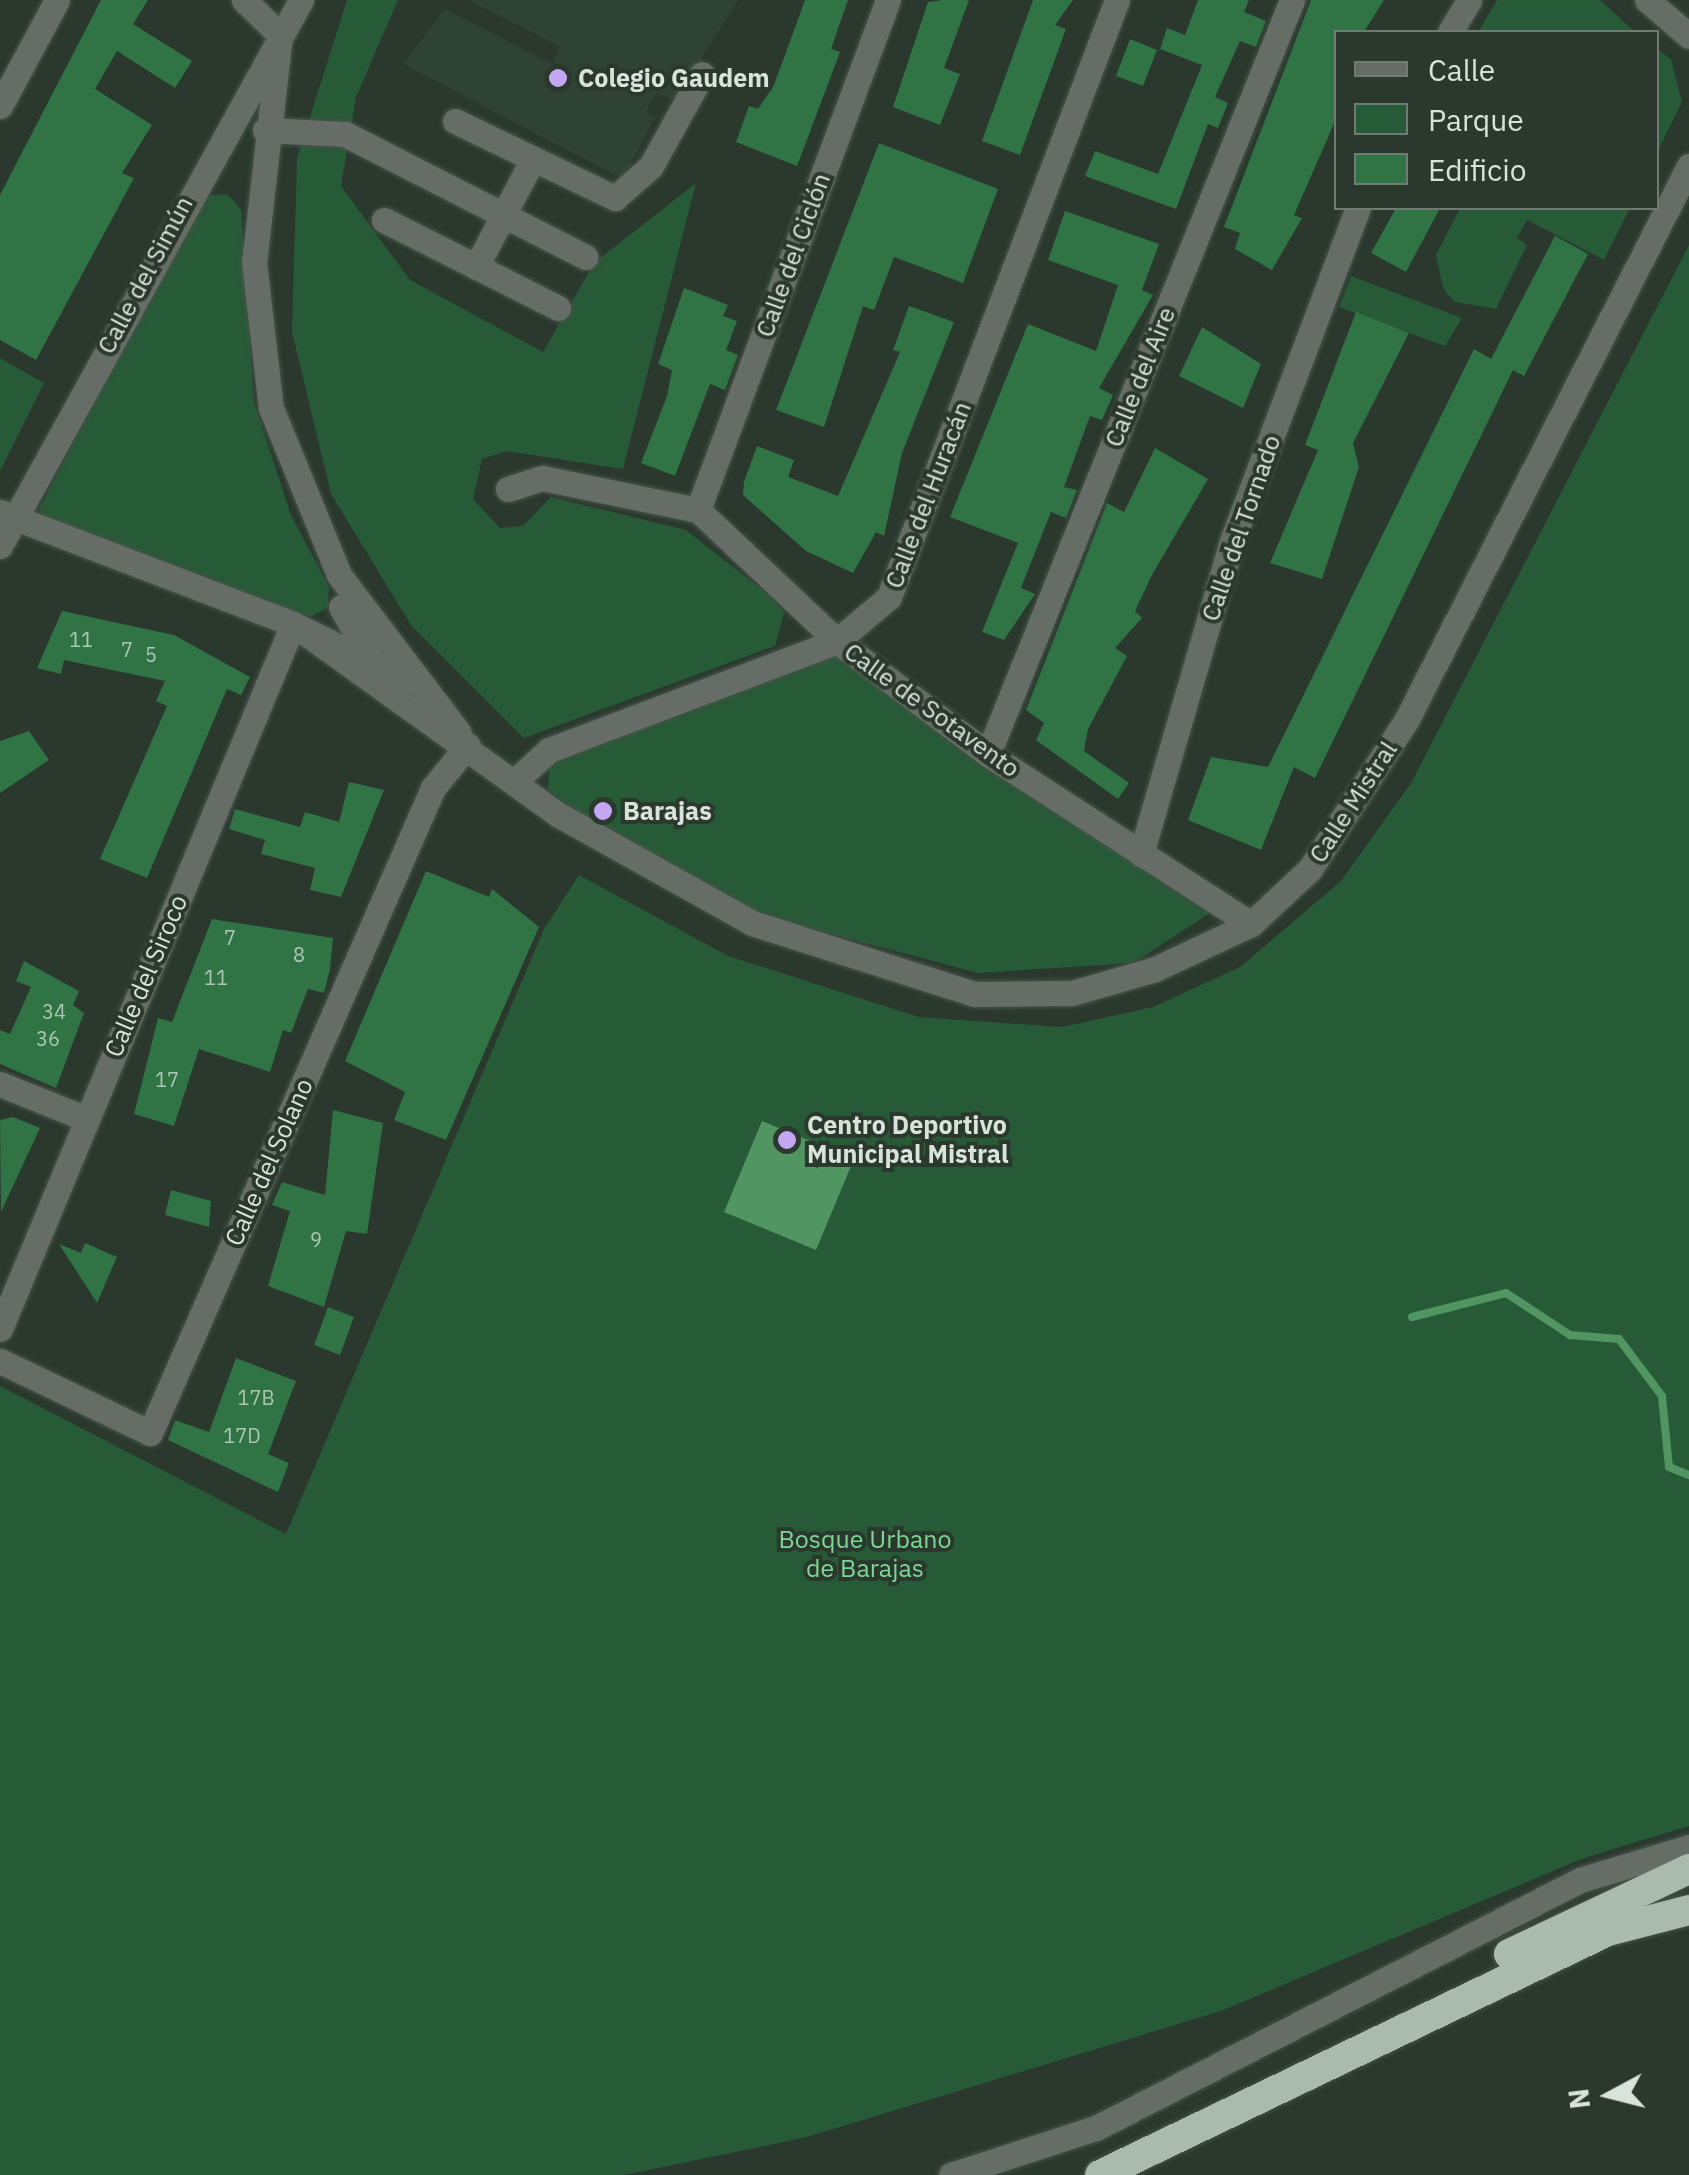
<!DOCTYPE html>
<html>
<head>
<meta charset="utf-8">
<style>
  body { margin:0 }
  #map { position:relative; width:1689px; height:2175px; overflow:hidden; background:#2a382d; font-family:"IBM Plex Sans",sans-serif }
  div>[style] { position:absolute }
  [style*='--x'] { left:calc(var(--x)*1px); top:calc(var(--y)*1px); width:calc(var(--w)*1px); rotate:calc(var(--a)*1deg) }
  .built>* { inset:0; background:#2f4334 }
  .green>* { inset:0; background:#275a36 }
  .water>* { inset:0; background:#519563 }
  .stream>* { height:8px; margin:-4px; padding:0 4px; transform-origin:4px; border-radius:4px; background:#519563 }
  .building>* { inset:0; background:#307344 }
  .roads { filter:drop-shadow(0 0 2px #465349) drop-shadow(0 0 2px #465349) }
  .minor>* { height:25px; margin:-12.5px; padding:0 12.5px; transform-origin:12.5px; border-radius:12.5px; background:#666d67 }
  .highway>* { height:30px; margin:-15px; padding:0 15px; transform-origin:15px; border-radius:15px; background:#aabbad }
  .dots>* { width:28px; height:28px; translate:-50% -50%; box-sizing:border-box; border:5px solid #2a382d; border-radius:50% }
  span { translate:-50% -50%; white-space:nowrap; text-align:center; line-height:1.15; -webkit-text-stroke:8px #2a382d; paint-order:stroke }
  .number-label { font-size:20px; color:#afc6b5 }
  .number-label span { -webkit-text-stroke-width:0 }
  .poi-label { font-size:25px; color:#d9e2db; font-weight:700 }
  .left { translate:0 -50%; text-align:left }
  .street-label { font-size:25px; color:#d9e2db }
  .park-label { font-size:25px; color:#7bd894 }
  .legend { position:absolute; left:1334px; top:30px; width:325px; height:180px; box-sizing:border-box; background:#2a382d; border:2px solid #707c73; margin:0; padding:12px 18px; list-style:none; font-size:30px; color:#d9e2db }
  .legend li { display:flex; align-items:center; gap:20px; height:50px }
  .legend b { width:50px; border:2px solid #707c73 }
  .north { position:absolute; left:1559px; top:2045px; width:100px; height:100px; -webkit-text-stroke:8px #2a382d; paint-order:stroke; rotate:263deg; font-size:28px; font-weight:700; line-height:40px; text-align:center; color:#d9e2db }
  .north::after { content:''; display:block; margin:auto; width:35px; height:45px; background:#d9e2db; clip-path:polygon(50% 0,100% 100%,50% 72%,0 100%) }
</style>
</head>
<body>
<div id="map">
  <div class="built">
    <i style="clip-path:polygon(469px 0,738px 0,675px 101px,656px 93px,646px 112px,655px 117px,623px 179px,403px 64px,445px 9px,552px 64px,560px 47px)"></i>
  </div>
  <div class="green">
    <i style="clip-path:polygon(347px 0,398px 0,356px 97px,341px 186px,410px 280px,543px 352px,594px 263px,696px 183px,623px 469px,507px 451px,482px 459px,473px 499px,500px 528px,523px 526px,551px 497px,686px 530px,773px 598px,784px 613px,775px 646px,524px 738px,411px 625px,331px 494px,292px 332px,297px 158px)"></i>
    <i style="clip-path:polygon(1497px 0,1600px 0,1635px 32px,1478px 32px)"></i>
    <i style="clip-path:polygon(1657px 49px,1671px 59px,1682px 102px,1657px 153px)"></i>
    <i style="clip-path:polygon(227px 194px,241px 209px,254px 402px,291px 515px,329px 587px,328px 608px,310px 617px,152px 563px,43px 519px,39px 509px,202px 196px)"></i>
    <i style="clip-path:polygon(1460px 208px,1630px 208px,1604px 260px,1527px 220px,1517px 238px,1527px 245px,1496px 309px,1454px 302px,1443px 288px,1436px 255px)"></i>
    <i style="clip-path:polygon(1689px 245px,1689px 1826px,1584px 1858px,1221px 2011px,807px 2137px,625px 2175px,0 2175px,0 1386px,286px 1534px,544px 929px,579px 875px,728px 956px,919px 1017px,1062px 1027px,1153px 1007px,1240px 967px,1341px 881px,1411px 783px)"></i>
    <i style="clip-path:polygon(1351px 276px,1462px 318px,1445px 346px,1339px 307px)"></i>
    <i style="clip-path:polygon(0 358px,44px 383px,0 471px)"></i>
    <i style="clip-path:polygon(837px 641px,1221px 906px,1133px 963px,978px 973px,752px 913px,607px 835px,548px 790px,549px 764px)"></i>
  </div>
  <div class="water">
    <i style="clip-path:polygon(762px 1121px,854px 1159px,816px 1250px,724px 1212px)"></i>
  </div>
  <div class="stream">
    <i style="--x:1412;--y:1317;--w:97;--a:-14.3"></i>
    <i style="--x:1506;--y:1293;--w:77;--a:33.3"></i>
    <i style="--x:1570;--y:1335;--w:49;--a:4.7"></i>
    <i style="--x:1619;--y:1339;--w:71;--a:53"></i>
    <i style="--x:1662;--y:1396;--w:71;--a:84.4"></i>
    <i style="--x:1669;--y:1467;--w:22;--a:22"></i>
  </div>
  <div class="building">
    <i style="clip-path:polygon(101px 0,148px 0,133px 24px,192px 61px,175px 88px,117px 51px,95px 89px,152px 125px,122px 173px,134px 178px,36px 360px,0 340px,0 195px)"></i>
    <i style="clip-path:polygon(805px 0,848px 0,831px 49px,840px 52px,797px 166px,736px 142px,749px 106px,758px 109px,774px 85px)"></i>
    <i style="clip-path:polygon(943px 0,969px 0,944px 68px,960px 74px,940px 125px,893px 107px,928px 2px)"></i>
    <i style="clip-path:polygon(1033px 0,1073px 0,1055px 25px,1066px 29px,1020px 155px,982px 141px)"></i>
    <i style="clip-path:polygon(1198px 0,1249px 0,1244px 12px,1266px 21px,1256px 47px,1240px 41px,1215px 97px,1228px 103px,1218px 128px,1208px 124px,1176px 209px,1085px 176px,1095px 151px,1158px 174px,1202px 65px,1160px 49px,1167px 28px,1185px 35px)"></i>
    <i style="clip-path:polygon(1311px 0,1384px 0,1364px 32px,1336px 32px,1336px 119px,1294px 215px,1302px 218px,1272px 270px,1235px 249px,1240px 233px,1224px 227px)"></i>
    <i style="clip-path:polygon(1130px 39px,1157px 50px,1143px 86px,1116px 76px)"></i>
    <i style="clip-path:polygon(879px 143px,998px 189px,963px 283px,894px 257px,874px 310px,863px 306px,824px 427px,776px 410px)"></i>
    <i style="clip-path:polygon(1396px 208px,1440px 208px,1406px 272px,1371px 253px)"></i>
    <i style="clip-path:polygon(1065px 211px,1159px 244px,1142px 290px,1153px 295px,1099px 388px,1113px 395px,1102px 420px,1090px 416px,1064px 487px,1077px 490px,1066px 518px,1051px 512px,1021px 588px,1035px 594px,1004px 640px,982px 632px,1018px 543px,950px 517px,1028px 324px,1096px 351px,1118px 285px,1048px 260px)"></i>
    <i style="clip-path:polygon(1555px 236px,1588px 254px,1524px 376px,1513px 370px,1315px 778px,1294px 767px,1261px 850px,1188px 820px,1211px 757px,1268px 767px,1474px 349px,1491px 359px)"></i>
    <i style="clip-path:polygon(684px 288px,728px 305px,723px 316px,737px 321px,726px 350px,738px 355px,725px 390px,710px 384px,675px 476px,641px 463px,667px 396px,672px 370px,658px 364px)"></i>
    <i style="clip-path:polygon(909px 306px,954px 322px,902px 453px,884px 536px,876px 532px,853px 573px,806px 551px,743px 495px,744px 482px,757px 446px,794px 460px,788px 477px,838px 496px,900px 352px,893px 350px)"></i>
    <i style="clip-path:polygon(1356px 312px,1409px 333px,1353px 443px,1359px 467px,1322px 579px,1270px 563px,1318px 450px,1305px 445px)"></i>
    <i style="clip-path:polygon(1202px 327px,1261px 364px,1243px 408px,1179px 376px)"></i>
    <i style="clip-path:polygon(1155px 448px,1208px 479px,1152px 575px,1135px 611px,1142px 618px,1115px 648px,1127px 656px,1088px 729px,1084px 751px,1129px 783px,1118px 799px,1036px 740px,1044px 723px,1026px 710px,1107px 503px,1124px 512px)"></i>
    <i style="clip-path:polygon(62px 611px,174px 635px,250px 677px,241px 695px,227px 689px,147px 878px,100px 859px,167px 706px,156px 701px,165px 681px,64px 660px,61px 674px,37px 668px)"></i>
    <i style="clip-path:polygon(29px 731px,49px 760px,0 793px,0 741px)"></i>
    <i style="clip-path:polygon(349px 782px,384px 790px,341px 897px,310px 890px,315px 868px,261px 854px,265px 840px,229px 829px,235px 809px,300px 827px,305px 812px,339px 822px)"></i>
    <i style="clip-path:polygon(426px 871px,489px 897px,492px 889px,539px 927px,446px 1140px,394px 1120px,405px 1092px,345px 1061px)"></i>
    <i style="clip-path:polygon(212px 919px,333px 938px,330px 969px,324px 993px,308px 989px,291px 1033px,283px 1030px,270px 1072px,199px 1049px,174px 1126px,134px 1114px,158px 1018px,172px 1022px)"></i>
    <i style="clip-path:polygon(24px 961px,79px 991px,73px 1005px,84px 1013px,56px 1088px,0 1064px,0 1030px,10px 1034px,31px 987px,16px 981px)"></i>
    <i style="clip-path:polygon(333px 1110px,383px 1123px,367px 1234px,346px 1231px,324px 1307px,268px 1286px,290px 1211px,272px 1205px,282px 1182px,325px 1195px)"></i>
    <i style="clip-path:polygon(13px 1117px,40px 1128px,1px 1212px,0 1120px)"></i>
    <i style="clip-path:polygon(171px 1190px,211px 1201px,209px 1227px,165px 1215px)"></i>
    <i style="clip-path:polygon(85px 1243px,117px 1257px,97px 1303px,59px 1244px,81px 1253px)"></i>
    <i style="clip-path:polygon(328px 1307px,354px 1317px,340px 1355px,314px 1345px)"></i>
    <i style="clip-path:polygon(236px 1358px,296px 1381px,268px 1454px,289px 1463px,278px 1492px,168px 1440px,175px 1420px,209px 1432px)"></i>
  </div>
  <div class="roads">
    <div class="minor">
      <i style="--x:244;--y:0;--w:50;--a:44.2"></i>
      <i style="--x:1647;--y:0;--w:55;--a:40.6"></i>
      <i style="--x:1450;--y:32;--w:37;--a:-59"></i>
      <i style="--x:280;--y:35;--w:228;--a:96.5"></i>
      <i style="--x:254;--y:262;--w:147;--a:83.4"></i>
      <i style="--x:271;--y:408;--w:180;--a:67.8"></i>
      <i style="--x:339;--y:575;--w:198;--a:52.8"></i>
      <i style="--x:0;--y:106;--w:120;--a:-61.7"></i>
      <i style="--x:455;--y:121;--w:178;--a:25.7"></i>
      <i style="--x:615;--y:198;--w:48;--a:-41.6"></i>
      <i style="--x:651;--y:166;--w:105;--a:-61"></i>
      <i style="--x:265;--y:130;--w:80;--a:2.9"></i>
      <i style="--x:345;--y:134;--w:270;--a:27.1"></i>
      <i style="--x:384;--y:220;--w:195;--a:26.8"></i>
      <i style="--x:476;--y:267;--w:122;--a:-62.2"></i>
      <i style="--x:508;--y:489;--w:36;--a:-18"></i>
      <i style="--x:542;--y:478;--w:159;--a:11.6"></i>
      <i style="--x:698;--y:510;--w:191;--a:43.3"></i>
      <i style="--x:837;--y:641;--w:189;--a:36.8"></i>
      <i style="--x:988;--y:754;--w:313;--a:32.9"></i>
      <i style="--x:698;--y:510;--w:544;--a:-69.57"></i>
      <i style="--x:0;--y:512;--w:314;--a:20.9"></i>
      <i style="--x:293;--y:624;--w:131;--a:26.2"></i>
      <i style="--x:0;--y:546;--w:623;--a:-61.13"></i>
      <i style="--x:341;--y:607;--w:60;--a:60"></i>
      <i style="--x:293;--y:624;--w:327;--a:35.7"></i>
      <i style="--x:559;--y:815;--w:221;--a:29.2"></i>
      <i style="--x:752;--y:923;--w:234;--a:17.7"></i>
      <i style="--x:975;--y:994;--w:97;--a:-0.6"></i>
      <i style="--x:1072;--y:993;--w:86;--a:-16.1"></i>
      <i style="--x:1155;--y:969;--w:106;--a:-25.1"></i>
      <i style="--x:1251;--y:924;--w:81;--a:-43"></i>
      <i style="--x:1310;--y:869;--w:179;--a:-57.1"></i>
      <i style="--x:1407;--y:719;--w:621;--a:-62.98"></i>
      <i style="--x:988;--y:754;--w:813;--a:-68.04"></i>
      <i style="--x:516;--y:780;--w:45;--a:-42.3"></i>
      <i style="--x:549;--y:750;--w:308;--a:-20.7"></i>
      <i style="--x:837;--y:641;--w:68;--a:-40.2"></i>
      <i style="--x:889;--y:597;--w:639;--a:-69.1"></i>
      <i style="--x:1141;--y:854;--w:326;--a:-73.8"></i>
      <i style="--x:1232;--y:541;--w:356;--a:-69.3"></i>
      <i style="--x:0;--y:1084;--w:94;--a:21.9"></i>
      <i style="--x:0;--y:1329;--w:763;--a:-67.43"></i>
      <i style="--x:0;--y:1361;--w:166;--a:25.6"></i>
      <i style="--x:150;--y:1433;--w:704;--a:-66.31"></i>
      <i style="--x:433;--y:788;--w:55;--a:-50.9"></i>
      <i style="--x:951;--y:2175;--w:152;--a:-18"></i>
      <i style="--x:1096;--y:2128;--w:544;--a:-27.13"></i>
      <i style="--x:1580;--y:1880;--w:114;--a:-16.8"></i>
    </div>
    <div class="highway">
      <i style="--x:1509;--y:1954;--w:199;--a:-25.3"></i>
      <i style="--x:1100;--y:2175;--w:564;--a:-25.66"></i>
      <i style="--x:1608;--y:1931;--w:84;--a:-14.5"></i>
    </div>
  </div>
  <div class="dots">
    <i style="left:558px;top:78px;background:#c3a7f2"></i>
    <i style="left:603px;top:811px;background:#c3a7f2"></i>
    <i style="left:787px;top:1140px;background:#c3a7f2"></i>
  </div>
  <div class="number-label">
    <span style="left:81px;top:639px">11</span>
    <span style="left:127px;top:649px">7</span>
    <span style="left:151px;top:654px">5</span>
    <span style="left:230px;top:937px">7</span>
    <span style="left:299px;top:954px">8</span>
    <span style="left:216px;top:977px">11</span>
    <span style="left:54px;top:1011px">34</span>
    <span style="left:48px;top:1038px">36</span>
    <span style="left:167px;top:1079px">17</span>
    <span style="left:316px;top:1239px">9</span>
    <span style="left:256px;top:1397px">17B</span>
    <span style="left:242px;top:1435px">17D</span>
  </div>
  <div class="poi-label">
    <span class="left" style="left:578px;top:78px">Colegio Gaudem</span>
    <span class="left" style="left:623px;top:811px">Barajas</span>
    <span class="left" style="left:807px;top:1140px">Centro Deportivo<br>Municipal Mistral</span>
  </div>
  <div class="street-label">
    <span style="left:793px;top:255px;rotate:-70deg">Calle del Ciclón</span>
    <span style="left:145px;top:275px;rotate:-62deg">Calle del Simún</span>
    <span style="left:1140px;top:377px;rotate:-68deg">Calle del Aire</span>
    <span style="left:928px;top:495px;rotate:-69deg">Calle del Huracán</span>
    <span style="left:1241px;top:528px;rotate:-71deg">Calle del Tornado</span>
    <span style="left:932px;top:710px;rotate:36deg">Calle de Sotavento</span>
    <span style="left:1353px;top:802px;rotate:-57deg">Calle Mistral</span>
    <span style="left:146px;top:976px;rotate:-67deg">Calle del Siroco</span>
    <span style="left:269px;top:1162px;rotate:-66deg">Calle del Solano</span>
  </div>
  <div class="park-label">
    <span style="left:865px;top:1554px">Bosque Urbano<br>de Barajas</span>
  </div>
  <ul class="legend">
  <li><b style="height:12px;background:#666d67"></b>Calle</li>
  <li><b style="height:28px;background:#275a36"></b>Parque</li>
  <li><b style="height:28px;background:#307344"></b>Edificio</li>
  </ul>
  <div class="north">N</div>
</div>
</body>
</html>
